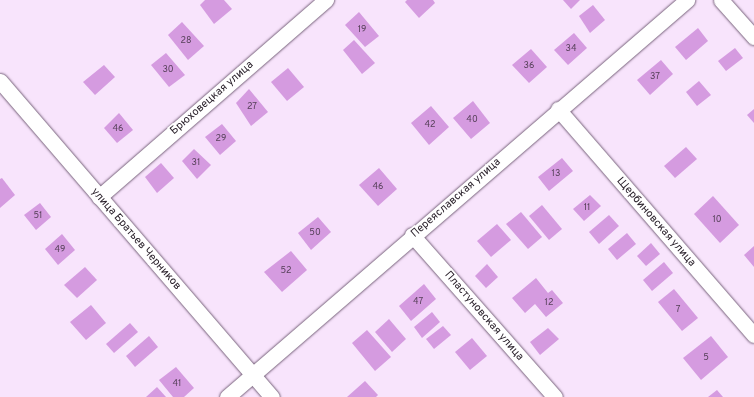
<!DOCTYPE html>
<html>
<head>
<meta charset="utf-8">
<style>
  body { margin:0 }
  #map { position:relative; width:754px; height:397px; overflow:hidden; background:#f8e4fc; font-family:Overpass,sans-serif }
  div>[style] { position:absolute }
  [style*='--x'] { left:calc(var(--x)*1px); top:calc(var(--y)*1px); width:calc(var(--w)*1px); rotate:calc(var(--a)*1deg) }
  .building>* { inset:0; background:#d59be0 }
  .roads { filter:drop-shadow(0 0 1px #78637c) drop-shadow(0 0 1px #78637c) }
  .minor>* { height:15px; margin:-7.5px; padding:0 7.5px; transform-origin:7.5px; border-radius:7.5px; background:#fff }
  span { translate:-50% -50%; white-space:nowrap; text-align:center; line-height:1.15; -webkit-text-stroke:3.5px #fff; paint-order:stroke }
  .number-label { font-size:9px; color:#564059 }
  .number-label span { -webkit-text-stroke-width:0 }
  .street-label { font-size:11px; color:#2b222c }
</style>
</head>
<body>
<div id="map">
  <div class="building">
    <i style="clip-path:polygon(205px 0,224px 0,232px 9px,214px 24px,200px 5px)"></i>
    <i style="clip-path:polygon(407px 0,433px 0,435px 3px,419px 18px,405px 2px)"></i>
    <i style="clip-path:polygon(563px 0,580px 0,571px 9px)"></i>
    <i style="clip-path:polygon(593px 5px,605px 20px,590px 33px,579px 16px)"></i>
    <i style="clip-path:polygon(359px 12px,379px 36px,365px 47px,345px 25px)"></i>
    <i style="clip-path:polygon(182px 22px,204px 46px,188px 60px,168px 35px)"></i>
    <i style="clip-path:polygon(698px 28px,708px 41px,686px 60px,675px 47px)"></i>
    <i style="clip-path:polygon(574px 33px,587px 48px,568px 65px,554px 50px)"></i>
    <i style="clip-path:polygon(354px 40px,375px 63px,362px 74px,343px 50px)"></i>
    <i style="clip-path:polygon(735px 48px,743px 58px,726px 71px,718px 61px)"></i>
    <i style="clip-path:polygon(531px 49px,547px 67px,529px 83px,512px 65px)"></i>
    <i style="clip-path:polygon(166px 53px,185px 75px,169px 87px,151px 65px)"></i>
    <i style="clip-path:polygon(661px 60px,673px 74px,650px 95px,637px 80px)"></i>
    <i style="clip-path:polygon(104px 65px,115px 77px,95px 95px,83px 82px)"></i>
    <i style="clip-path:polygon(288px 68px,304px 87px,287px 101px,271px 82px)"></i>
    <i style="clip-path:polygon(699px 81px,711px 95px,697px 106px,686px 92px)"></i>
    <i style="clip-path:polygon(249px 89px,268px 112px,251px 126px,236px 103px)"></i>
    <i style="clip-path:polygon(473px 101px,490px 123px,471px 139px,453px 118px)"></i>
    <i style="clip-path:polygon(431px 106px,449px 127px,429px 145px,411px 123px)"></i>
    <i style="clip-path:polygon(754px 109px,754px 123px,747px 115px)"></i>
    <i style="clip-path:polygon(119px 113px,133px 130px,117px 143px,104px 128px)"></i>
    <i style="clip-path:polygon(222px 124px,236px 141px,220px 155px,205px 137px)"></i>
    <i style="clip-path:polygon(686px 147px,697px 159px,675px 178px,664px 166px)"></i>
    <i style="clip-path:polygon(194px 149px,211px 165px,197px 179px,182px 161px)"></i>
    <i style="clip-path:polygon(562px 158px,573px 171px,549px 191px,538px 177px)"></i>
    <i style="clip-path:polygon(161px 163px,174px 178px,157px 193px,145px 177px)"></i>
    <i style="clip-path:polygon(379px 168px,397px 189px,378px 206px,359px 185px)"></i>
    <i style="clip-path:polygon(2px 178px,15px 195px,0 208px,0 179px)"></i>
    <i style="clip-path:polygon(590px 195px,601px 206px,584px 221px,573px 209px)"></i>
    <i style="clip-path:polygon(713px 196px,739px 225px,720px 243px,694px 214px)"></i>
    <i style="clip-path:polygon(40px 203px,51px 217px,36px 230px,24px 215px)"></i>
    <i style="clip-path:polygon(542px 205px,562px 229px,549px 240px,529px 216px)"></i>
    <i style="clip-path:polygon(521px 212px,542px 237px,528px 249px,506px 224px)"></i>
    <i style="clip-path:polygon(609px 215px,619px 226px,599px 244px,589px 232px)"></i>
    <i style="clip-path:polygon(318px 217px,331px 232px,311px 250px,298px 233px)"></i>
    <i style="clip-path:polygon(497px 224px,511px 240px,491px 257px,477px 241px)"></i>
    <i style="clip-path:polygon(627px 233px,636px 244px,617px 260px,608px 249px)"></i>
    <i style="clip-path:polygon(62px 234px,75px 250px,58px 265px,45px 249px)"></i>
    <i style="clip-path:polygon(651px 243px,660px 254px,646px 266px,637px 256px)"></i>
    <i style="clip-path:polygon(754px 246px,754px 267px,744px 255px)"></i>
    <i style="clip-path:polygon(291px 251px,307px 270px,282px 292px,264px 272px)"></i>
    <i style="clip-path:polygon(664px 262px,673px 273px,652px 291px,643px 280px)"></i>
    <i style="clip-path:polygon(487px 264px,498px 277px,486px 288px,475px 276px)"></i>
    <i style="clip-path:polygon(85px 267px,97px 280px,77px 298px,64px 285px)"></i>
    <i style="clip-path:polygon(536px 278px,548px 293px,552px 290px,563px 303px,546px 317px,535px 304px,525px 313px,512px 298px)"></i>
    <i style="clip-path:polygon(424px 284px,436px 299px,411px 321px,399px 306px)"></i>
    <i style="clip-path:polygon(674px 289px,698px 318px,682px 331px,658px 302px)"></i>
    <i style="clip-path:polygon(91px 305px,106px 323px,86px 340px,70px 322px)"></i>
    <i style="clip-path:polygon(432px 312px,440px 322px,422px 338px,414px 327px)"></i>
    <i style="clip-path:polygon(389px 319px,406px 339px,392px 352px,375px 332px)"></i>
    <i style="clip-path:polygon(130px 323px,138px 332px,114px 353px,106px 344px)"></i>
    <i style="clip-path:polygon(443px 326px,451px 335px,434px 349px,426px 339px)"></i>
    <i style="clip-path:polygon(548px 328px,559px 339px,540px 355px,530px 342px)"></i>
    <i style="clip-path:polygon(367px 330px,391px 357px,375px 371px,352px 343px)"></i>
    <i style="clip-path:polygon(149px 336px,158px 347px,135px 367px,126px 356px)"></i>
    <i style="clip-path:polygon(711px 336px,728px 357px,701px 380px,683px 358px)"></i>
    <i style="clip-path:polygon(472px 338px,487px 356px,470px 370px,455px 352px)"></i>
    <i style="clip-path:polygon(176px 367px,194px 388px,184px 397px,173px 397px,159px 380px)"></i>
    <i style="clip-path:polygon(365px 381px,378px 395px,376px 397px,347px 397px)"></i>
    <i style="clip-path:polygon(157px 387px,166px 397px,146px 397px)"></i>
    <i style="clip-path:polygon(717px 390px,723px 397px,708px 397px)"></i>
  </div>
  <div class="roads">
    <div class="minor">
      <i style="--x:721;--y:0;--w:50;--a:48.3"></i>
      <i style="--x:0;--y:81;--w:417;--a:49.3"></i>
      <i style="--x:558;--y:109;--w:299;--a:49.1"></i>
      <i style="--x:99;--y:197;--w:301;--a:-41"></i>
      <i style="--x:412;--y:235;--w:216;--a:48.6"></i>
      <i style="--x:227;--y:397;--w:608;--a:-40.8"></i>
    </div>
  </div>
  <div class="number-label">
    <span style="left:362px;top:30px">19</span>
    <span style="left:186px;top:41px">28</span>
    <span style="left:571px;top:49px">34</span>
    <span style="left:529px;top:66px">36</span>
    <span style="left:168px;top:70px">30</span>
    <span style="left:655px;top:77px">37</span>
    <span style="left:252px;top:107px">27</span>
    <span style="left:472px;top:120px">40</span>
    <span style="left:430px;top:125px">42</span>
    <span style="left:118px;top:129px">46</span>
    <span style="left:221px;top:139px">29</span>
    <span style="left:196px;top:163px">31</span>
    <span style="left:556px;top:174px">13</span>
    <span style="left:378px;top:187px">46</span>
    <span style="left:587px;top:208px">11</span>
    <span style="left:38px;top:216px">51</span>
    <span style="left:717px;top:220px">10</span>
    <span style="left:315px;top:233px">50</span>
    <span style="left:60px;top:250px">49</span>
    <span style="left:286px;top:271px">52</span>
    <span style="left:418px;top:302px">47</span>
    <span style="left:549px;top:303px">12</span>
    <span style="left:678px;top:310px">7</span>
    <span style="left:706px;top:358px">5</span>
    <span style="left:177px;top:384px">41</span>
  </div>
  <div class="street-label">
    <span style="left:212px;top:98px;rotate:-41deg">Брюховецкая улица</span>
    <span style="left:456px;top:198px;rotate:-41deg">Переяславская улица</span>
    <span style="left:656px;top:222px;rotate:49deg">Щербиновская улица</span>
    <span style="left:136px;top:239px;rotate:49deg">улица Братьев Черников</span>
    <span style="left:484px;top:316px;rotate:49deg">Пластуновская улица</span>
  </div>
</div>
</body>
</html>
